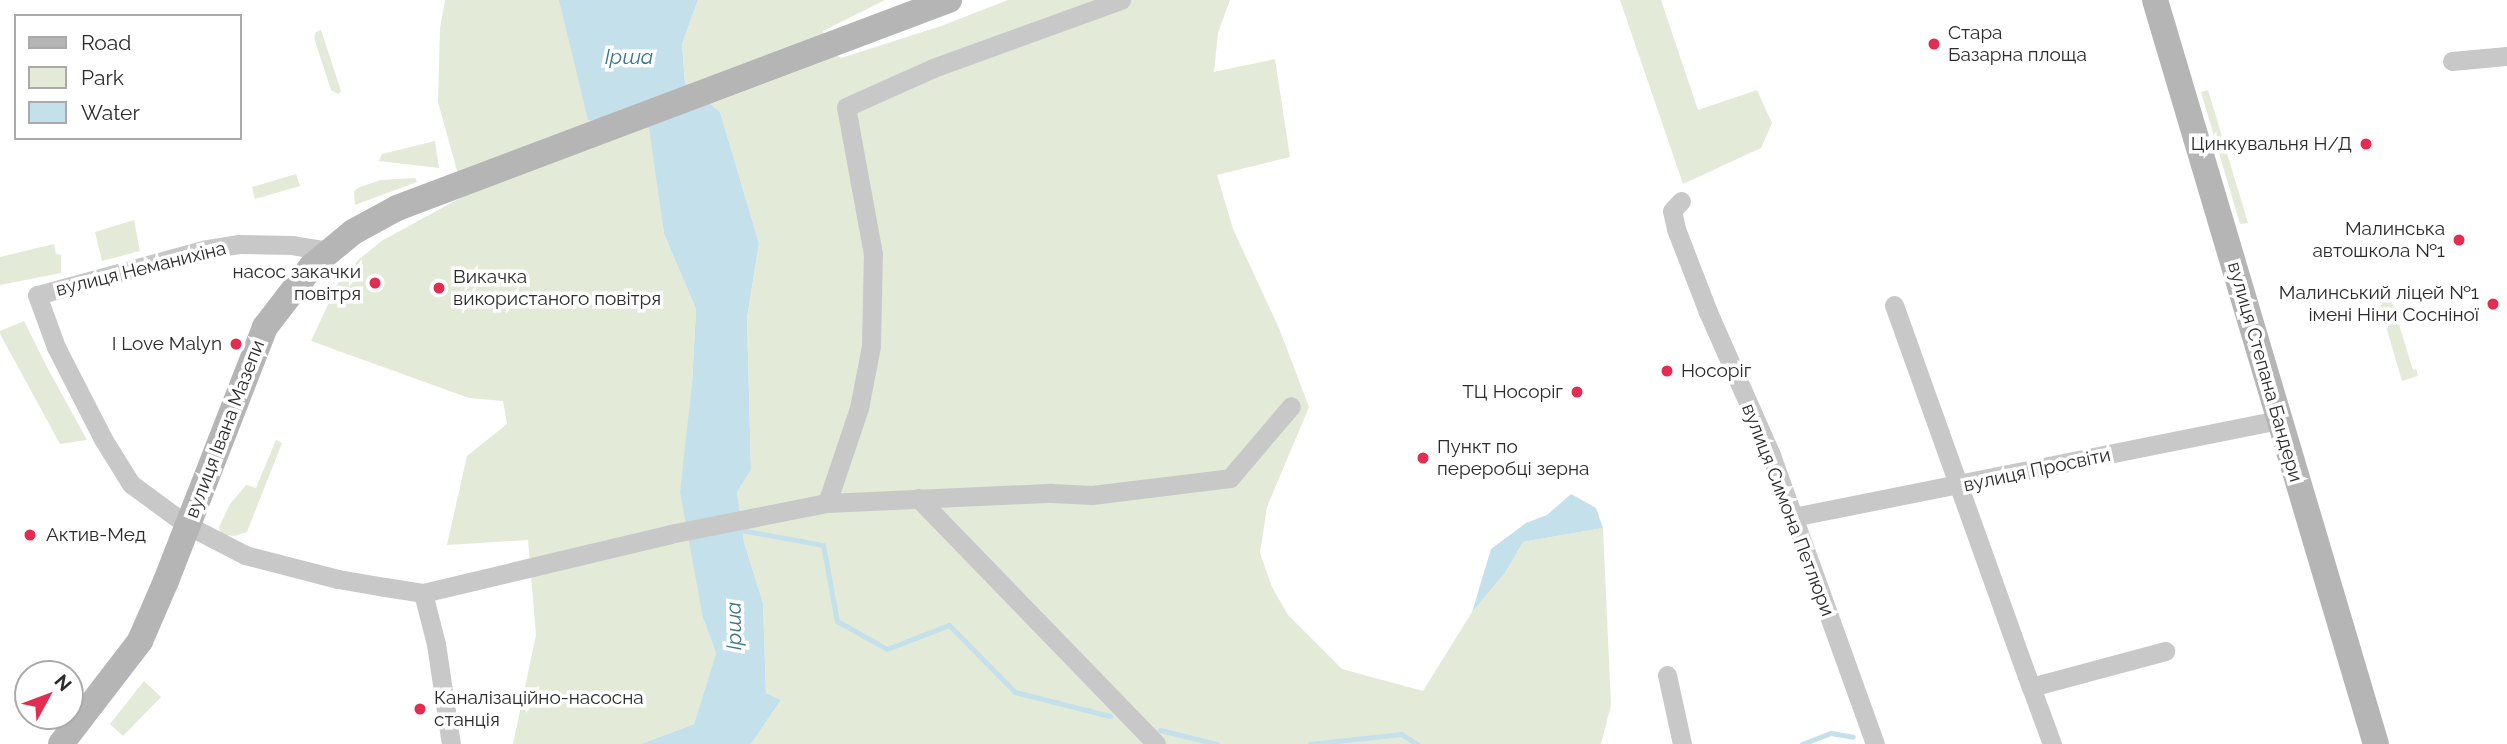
<!DOCTYPE html>
<html>
<head>
<meta charset="utf-8">
<style>
  body { margin:0 }
  #map { position:relative; width:2507px; height:744px; overflow:hidden; background:#fff; font-family:Raleway,sans-serif }
  div>[style] { position:absolute }
  [style*='--x'] { left:calc(var(--x)*1px); top:calc(var(--y)*1px); width:calc(var(--w)*1px); rotate:calc(var(--a)*1deg) }
  .green>* { inset:0; background:#e4ead8 }
  .water>* { inset:0; background:#c4e0ea }
  .stream>* { height:5px; margin:-2.5px; padding:0 2.5px; transform-origin:2.5px; border-radius:2.5px; background:#c4e0ea }
  .street>* { height:19px; margin:-9.5px; padding:0 9.5px; transform-origin:9.5px; border-radius:9.5px; background:#c8c8c8 }
  .secondary>* { height:26px; margin:-13px; padding:0 13px; transform-origin:13px; border-radius:13px; background:#b5b5b5 }
  .dots>* { width:19px; height:19px; translate:-50% -50%; box-sizing:border-box; border:4px solid #fff; border-radius:50% }
  span { translate:-50% -50%; white-space:nowrap; text-align:center; line-height:1.15; -webkit-text-stroke:7px #fff; paint-order:stroke }
  .poi-label { font-size:19px; color:#2b2b2b }
  .left { translate:0 -50%; text-align:left }
  .right { translate:-100% -50%; text-align:right }
  .street-label { font-size:19px; color:#2b2b2b }
  .water-label { font-size:21px; color:#3b768c; font-style:italic }
  .legend { position:absolute; left:14px; top:14px; width:228px; height:126px; box-sizing:border-box; background:#fff; border:2px solid #aaa; margin:0; padding:9px 12px; list-style:none; font-size:21px; color:#2b2b2b }
  .legend li { display:flex; align-items:center; gap:14px; height:35px }
  .legend b { width:35px; border:2px solid #aaa }
  .north { position:absolute; left:14px; top:660px; width:70px; height:70px; box-sizing:border-box; background:#fff; border:2px solid #aaa; border-radius:50%; rotate:49deg; font-size:19px; font-weight:700; line-height:28px; text-align:center; color:#2b2b2b }
  .north::after { content:''; display:block; margin:auto; width:24px; height:32px; background:#e42c50; clip-path:polygon(50% 0,100% 100%,50% 72%,0 100%) }
</style>
</head>
<body>
<div id="map">
  <div class="green">
    <i style="clip-path:polygon(445px 0,597px 0,644px 75px,664px 234px,696px 309px,692px 384px,703px 618px,716px 653px,694px 724px,641px 744px,513px 744px,536px 635px,528px 540px,447px 545px,467px 456px,507px 424px,503px 401px,469px 398px,311px 341px,338px 283px,358px 260px,383px 240px,464px 196px,438px 102px,440px 28px)"></i>
    <i style="clip-path:polygon(698px 0,885px 0,823px 31px,829px 51px,841px 58px,941px 26px,1008px 0,1230px 0,1218px 33px,1214px 72px,1275px 59px,1290px 157px,1217px 175px,1233px 229px,1279px 328px,1309px 407px,1267px 507px,1260px 553px,1272px 587px,1288px 615px,1342px 669px,1423px 691px,1472px 612px,1505px 573px,1523px 542px,1603px 528px,1611px 705px,1601px 744px,751px 744px,781px 700px,766px 693px,763px 603px,744px 542px,737px 492px,751px 470px,747px 318px,759px 243px,720px 112px,685px 83px,682px 44px)"></i>
    <i style="clip-path:polygon(1620px 0,1661px 0,1698px 110px,1757px 90px,1772px 123px,1761px 148px,1683px 184px)"></i>
    <i style="clip-path:polygon(321px 30px,341px 91px,338px 94px,331px 90px,314px 38px,316px 32px)"></i>
    <i style="clip-path:polygon(2208px 90px,2248px 223px,2240px 224px,2201px 92px)"></i>
    <i style="clip-path:polygon(435px 141px,439px 168px,379px 161px,382px 154px)"></i>
    <i style="clip-path:polygon(296px 174px,300px 186px,255px 199px,252px 187px)"></i>
    <i style="clip-path:polygon(415px 178px,417px 182px,355px 205px,354px 191px,360px 187px,381px 180px)"></i>
    <i style="clip-path:polygon(134px 220px,140px 251px,102px 261px,95px 232px)"></i>
    <i style="clip-path:polygon(54px 244px,56px 254px,61px 255px,61px 273px,0 285px,0 257px)"></i>
    <i style="clip-path:polygon(2388px 289px,2413px 370px,2416px 369px,2418px 376px,2402px 381px,2376px 292px)"></i>
    <i style="clip-path:polygon(24px 321px,48px 369px,87px 440px,60px 444px,0 334px,0 331px)"></i>
    <i style="clip-path:polygon(276px 440px,282px 443px,247px 532px,234px 536px,221px 534px,219px 527px,230px 504px,246px 485px,256px 488px)"></i>
    <i style="clip-path:polygon(144px 681px,161px 697px,123px 736px,110px 724px)"></i>
  </div>
  <div class="water">
    <i style="clip-path:polygon(559px 0,698px 0,682px 44px,685px 83px,720px 112px,759px 243px,747px 318px,751px 470px,737px 492px,744px 542px,763px 603px,766px 693px,781px 700px,751px 744px,641px 744px,694px 724px,716px 653px,703px 618px,680px 492px,692px 384px,696px 309px,664px 234px,649px 128px,588px 120px)"></i>
    <i style="clip-path:polygon(1571px 494px,1596px 508px,1603px 528px,1523px 542px,1505px 573px,1472px 612px,1491px 549px,1526px 523px,1547px 515px)"></i>
  </div>
  <div class="stream">
    <i style="--x:735;--y:529;--w:89;--a:10.3"></i>
    <i style="--x:823;--y:545;--w:77;--a:79.6"></i>
    <i style="--x:837;--y:621;--w:57;--a:29.2"></i>
    <i style="--x:887;--y:649;--w:66;--a:-21.2"></i>
    <i style="--x:949;--y:625;--w:94;--a:45.4"></i>
    <i style="--x:1015;--y:692;--w:98;--a:14.2"></i>
    <i style="--x:1160;--y:730;--w:59;--a:13.8"></i>
    <i style="--x:1310;--y:744;--w:92;--a:-6.3"></i>
    <i style="--x:1401;--y:734;--w:19;--a:32"></i>
    <i style="--x:1802;--y:744;--w:31;--a:-21"></i>
    <i style="--x:1831;--y:733;--w:22;--a:10"></i>
  </div>
  <div class="street">
    <i style="--x:2452;--y:61;--w:55;--a:-5.2"></i>
    <i style="--x:1681;--y:201;--w:13;--a:132"></i>
    <i style="--x:1672;--y:211;--w:18;--a:77"></i>
    <i style="--x:1676;--y:229;--w:89;--a:68.9"></i>
    <i style="--x:1708;--y:312;--w:156;--a:66.2"></i>
    <i style="--x:1771;--y:455;--w:307;--a:70.2"></i>
    <i style="--x:329;--y:251;--w:36;--a:-171"></i>
    <i style="--x:293;--y:245;--w:54;--a:-178.9"></i>
    <i style="--x:239;--y:244;--w:36;--a:171"></i>
    <i style="--x:203;--y:250;--w:172;--a:164.8"></i>
    <i style="--x:37;--y:295;--w:55;--a:69.9"></i>
    <i style="--x:56;--y:347;--w:103;--a:62.9"></i>
    <i style="--x:103;--y:439;--w:53;--a:58.1"></i>
    <i style="--x:131;--y:484;--w:69;--a:36.2"></i>
    <i style="--x:187;--y:525;--w:65;--a:27.3"></i>
    <i style="--x:245;--y:555;--w:96;--a:14.5"></i>
    <i style="--x:338;--y:579;--w:48;--a:9.7"></i>
    <i style="--x:385;--y:587;--w:38;--a:9"></i>
    <i style="--x:423;--y:593;--w:254;--a:-13.4"></i>
    <i style="--x:670;--y:534;--w:160;--a:-11.2"></i>
    <i style="--x:827;--y:503;--w:224;--a:-2.6"></i>
    <i style="--x:1051;--y:493;--w:41;--a:2.8"></i>
    <i style="--x:1092;--y:495;--w:139;--a:-7"></i>
    <i style="--x:1230;--y:478;--w:94;--a:-49.7"></i>
    <i style="--x:1894;--y:305;--w:406;--a:70.3"></i>
    <i style="--x:2031;--y:687;--w:139;--a:-15"></i>
    <i style="--x:918;--y:498;--w:342;--a:45.9"></i>
    <i style="--x:827;--y:503;--w:100;--a:-71.4"></i>
    <i style="--x:859;--y:408;--w:63;--a:-79"></i>
    <i style="--x:871;--y:346;--w:92;--a:-88.8"></i>
    <i style="--x:873;--y:254;--w:149;--a:-100.4"></i>
    <i style="--x:846;--y:107;--w:95;--a:-24.1"></i>
    <i style="--x:933;--y:68;--w:200;--a:-19.9"></i>
    <i style="--x:1793;--y:517;--w:497;--a:-11.3"></i>
    <i style="--x:423;--y:593;--w:53;--a:75.7"></i>
    <i style="--x:436;--y:644;--w:101;--a:81.5"></i>
    <i style="--x:1667;--y:675;--w:71;--a:77.7"></i>
    <i style="--x:2031;--y:687;--w:61;--a:69.8"></i>
  </div>
  <div class="secondary">
    <i style="--x:2155;--y:0;--w:776;--a:73.46"></i>
    <i style="--x:61;--y:744;--w:130;--a:-52.5"></i>
    <i style="--x:140;--y:641;--w:65;--a:-66.6"></i>
    <i style="--x:166;--y:581;--w:273;--a:-68.7"></i>
    <i style="--x:265;--y:327;--w:77;--a:-52.4"></i>
    <i style="--x:312;--y:266;--w:53;--a:-39.7"></i>
    <i style="--x:353;--y:232;--w:50;--a:-28.6"></i>
    <i style="--x:397;--y:208;--w:590;--a:-20.65"></i>
  </div>
  <div class="dots">
    <i style="left:1934px;top:44px;background:#e42c50"></i>
    <i style="left:2366px;top:144px;background:#e42c50"></i>
    <i style="left:2459px;top:240px;background:#e42c50"></i>
    <i style="left:375px;top:283px;background:#e42c50"></i>
    <i style="left:439px;top:288px;background:#e42c50"></i>
    <i style="left:2493px;top:304px;background:#e42c50"></i>
    <i style="left:236px;top:344px;background:#e42c50"></i>
    <i style="left:1667px;top:371px;background:#e42c50"></i>
    <i style="left:1577px;top:392px;background:#e42c50"></i>
    <i style="left:1423px;top:458px;background:#e42c50"></i>
    <i style="left:30px;top:535px;background:#e42c50"></i>
    <i style="left:420px;top:709px;background:#e42c50"></i>
  </div>
  <div class="poi-label">
    <span class="left" style="left:1948px;top:44px">Стара<br>Базарна площа</span>
    <span class="right" style="left:2352px;top:144px">Цинкувальня Н/Д</span>
    <span class="right" style="left:2445px;top:240px">Малинська<br>автошкола №1</span>
    <span class="right" style="left:361px;top:283px">насос закачки<br>повітря</span>
    <span class="left" style="left:453px;top:288px">Викачка<br>використаного повітря</span>
    <span class="right" style="left:2479px;top:304px">Малинський ліцей №1<br>імені Ніни Сосніної</span>
    <span class="right" style="left:222px;top:344px">I Love Malyn</span>
    <span class="left" style="left:1681px;top:371px">Носоріг</span>
    <span class="right" style="left:1563px;top:392px">ТЦ Носоріг</span>
    <span class="left" style="left:1437px;top:458px">Пункт по<br>переробці зерна</span>
    <span class="left" style="left:46px;top:535px">Актив-Мед</span>
    <span class="left" style="left:434px;top:709px">Каналізаційно-насосна<br>станція</span>
  </div>
  <div class="street-label">
    <span style="left:141px;top:269px;rotate:-14deg">вулиця Неманихіна</span>
    <span style="left:2265px;top:372px;rotate:74deg">вулиця Степана Бандери</span>
    <span style="left:225px;top:429px;rotate:-69deg">вулиця Івана Мазепи</span>
    <span style="left:2037px;top:470px;rotate:-12deg">вулиця Просвіти</span>
    <span style="left:1788px;top:510px;rotate:69deg">вулиця Симона Петлюри</span>
  </div>
  <div class="water-label">
    <span style="left:629px;top:57px">Ірша</span>
    <span style="left:734px;top:626px;rotate:-91deg">Ірша</span>
  </div>
  <ul class="legend">
  <li><b style="height:9px;background:#b5b5b5"></b>Road</li>
  <li><b style="height:19px;background:#e4ead8"></b>Park</li>
  <li><b style="height:19px;background:#c4e0ea"></b>Water</li>
  </ul>
  <div class="north">N</div>
</div>
</body>
</html>
